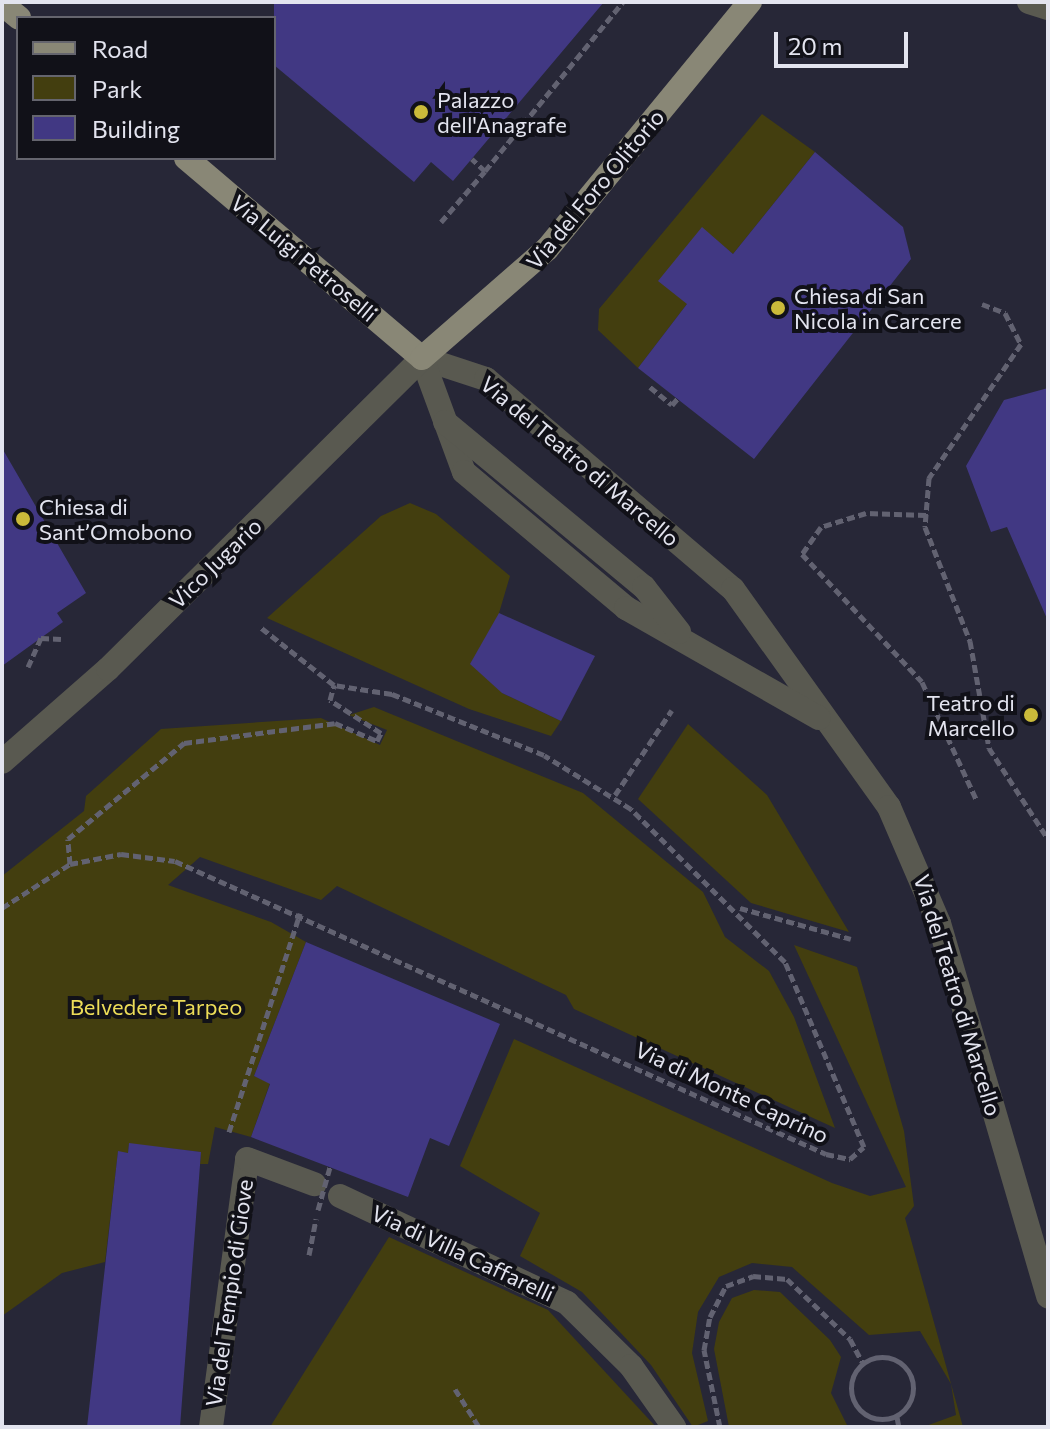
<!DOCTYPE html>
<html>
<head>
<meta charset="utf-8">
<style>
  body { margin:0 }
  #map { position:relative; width:1050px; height:1429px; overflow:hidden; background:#272737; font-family:Commissioner,sans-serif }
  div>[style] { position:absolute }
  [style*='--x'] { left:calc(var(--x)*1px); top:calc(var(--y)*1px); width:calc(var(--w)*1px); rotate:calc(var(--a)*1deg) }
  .green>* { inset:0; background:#433e0f }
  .building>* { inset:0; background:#413883 }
  .path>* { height:5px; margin-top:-2.5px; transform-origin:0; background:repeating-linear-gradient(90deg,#626271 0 8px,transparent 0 12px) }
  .path>.ring { margin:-2.5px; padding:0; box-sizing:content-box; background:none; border:5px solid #626271; border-radius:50% }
  .minor>* { height:24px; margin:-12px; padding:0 12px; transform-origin:12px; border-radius:12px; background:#595950 }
  .major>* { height:24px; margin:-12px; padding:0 12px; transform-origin:12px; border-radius:12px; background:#898776 }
  .path-bridge>* { height:5px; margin-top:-2.5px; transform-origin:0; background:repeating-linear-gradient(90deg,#626271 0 8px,transparent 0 12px) }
  .dots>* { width:22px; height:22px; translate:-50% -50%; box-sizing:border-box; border:4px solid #111118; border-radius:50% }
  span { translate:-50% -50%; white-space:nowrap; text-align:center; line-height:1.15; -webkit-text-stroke:8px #111118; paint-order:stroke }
  .poi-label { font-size:22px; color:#e3e4ef }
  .left { translate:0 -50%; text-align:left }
  .right { translate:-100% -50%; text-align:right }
  .street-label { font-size:22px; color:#e3e4ef }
  .park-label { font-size:22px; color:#eddd58 }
  .frame { position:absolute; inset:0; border:4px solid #e3e4ef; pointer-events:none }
  .legend { position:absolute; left:16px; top:16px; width:260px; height:144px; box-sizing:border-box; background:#111118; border:2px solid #65656e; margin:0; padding:10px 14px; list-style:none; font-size:24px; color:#e3e4ef }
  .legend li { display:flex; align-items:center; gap:16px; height:40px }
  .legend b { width:40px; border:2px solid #65656e }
  .scale { position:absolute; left:774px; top:32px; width:134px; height:36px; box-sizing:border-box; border:4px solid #e3e4ef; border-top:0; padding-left:10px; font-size:24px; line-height:28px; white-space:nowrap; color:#e3e4ef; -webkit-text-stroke:6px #111118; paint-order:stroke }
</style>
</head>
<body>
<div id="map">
  <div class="green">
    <i style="clip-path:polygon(762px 114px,815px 152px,733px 254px,702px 228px,687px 304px,638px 368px,598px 330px,599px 309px)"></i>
    <i style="clip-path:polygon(410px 503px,436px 514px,510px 576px,499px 613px,502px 693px,561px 721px,551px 736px,469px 709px,267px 618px,381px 516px)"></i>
    <i style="clip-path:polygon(374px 707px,583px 793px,703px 892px,725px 937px,769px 971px,794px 1017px,835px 1128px,574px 1009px,566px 995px,337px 886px,321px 900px,200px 857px,168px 885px,271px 922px,306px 942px,254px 1076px,270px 1083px,251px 1137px,215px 1127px,208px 1164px,200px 1164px,201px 1152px,129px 1144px,128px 1153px,118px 1152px,105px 1262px,62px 1273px,2px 1316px,2px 876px,84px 811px,86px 796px,161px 729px,321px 718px,380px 745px,387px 730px,349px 715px)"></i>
    <i style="clip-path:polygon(688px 724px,767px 795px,849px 932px,751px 903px,638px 799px)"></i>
    <i style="clip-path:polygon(794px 945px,857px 967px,904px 1131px,914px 1206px,905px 1218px,963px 1427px,923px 1427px,956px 1415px,951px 1384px,920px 1331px,869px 1335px,792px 1267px,752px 1263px,719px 1277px,698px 1312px,692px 1353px,708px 1421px,693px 1427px,651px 1365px,582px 1292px,520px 1256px,540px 1213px,460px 1166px,514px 1039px,832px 1183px,870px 1196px,906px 1187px)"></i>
    <i style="clip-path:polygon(389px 1237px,548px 1310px,656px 1427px,270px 1427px)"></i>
    <i style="clip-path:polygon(754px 1290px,780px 1292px,830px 1340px,841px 1357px,831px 1393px,848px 1427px,729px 1427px,714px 1349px,719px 1322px,732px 1298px)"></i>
  </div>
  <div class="building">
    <i style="clip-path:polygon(274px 2px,604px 2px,453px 181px,431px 162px,414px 182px,274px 65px)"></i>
    <i style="clip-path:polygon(815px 152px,903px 227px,911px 259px,754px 459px,638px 368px,687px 304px,658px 281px,702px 227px,733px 254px)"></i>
    <i style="clip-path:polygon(1048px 388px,1048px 621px,1007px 527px,991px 532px,966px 466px,1004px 400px)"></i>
    <i style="clip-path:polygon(2px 448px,86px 593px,57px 613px,63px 622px,2px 666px)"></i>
    <i style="clip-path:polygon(499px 613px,595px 656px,561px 721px,502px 693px,470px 664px)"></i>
    <i style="clip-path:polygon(306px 942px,500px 1024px,449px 1146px,430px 1138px,408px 1197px,251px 1137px,270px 1084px,254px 1076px)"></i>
    <i style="clip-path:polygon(129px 1143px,201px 1152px,180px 1427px,87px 1427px,118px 1151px,128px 1153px)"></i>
  </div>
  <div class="path">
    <i style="--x:485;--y:171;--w:218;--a:-50.8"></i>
    <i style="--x:441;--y:222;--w:67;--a:-49.2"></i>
    <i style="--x:485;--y:171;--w:18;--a:-137"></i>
    <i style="--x:982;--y:304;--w:25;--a:21"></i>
    <i style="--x:1005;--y:313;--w:35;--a:63"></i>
    <i style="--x:1021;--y:344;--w:163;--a:124.5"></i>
    <i style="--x:929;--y:478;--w:49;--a:94.7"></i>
    <i style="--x:925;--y:527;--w:123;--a:68.5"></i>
    <i style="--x:970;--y:641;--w:109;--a:79.9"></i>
    <i style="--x:989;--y:748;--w:108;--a:57"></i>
    <i style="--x:650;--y:387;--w:28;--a:39"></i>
    <i style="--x:672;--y:405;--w:9;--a:-49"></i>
    <i style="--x:926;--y:515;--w:60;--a:-178.1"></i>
    <i style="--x:866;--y:513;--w:47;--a:162.7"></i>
    <i style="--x:821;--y:527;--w:33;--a:125"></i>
    <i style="--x:802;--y:554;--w:175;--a:46.8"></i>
    <i style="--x:922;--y:682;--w:131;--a:65.2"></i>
    <i style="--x:28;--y:667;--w:32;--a:-66"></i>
    <i style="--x:41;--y:638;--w:20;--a:3"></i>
    <i style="--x:615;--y:795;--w:102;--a:-56.2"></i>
    <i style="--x:70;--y:864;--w:25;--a:-95"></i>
    <i style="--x:68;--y:839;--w:151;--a:-39.6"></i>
    <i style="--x:184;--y:743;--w:152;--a:-7.5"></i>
    <i style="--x:335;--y:723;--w:46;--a:23.2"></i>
    <i style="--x:377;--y:741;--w:9;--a:-63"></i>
    <i style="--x:381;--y:733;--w:61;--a:-147.1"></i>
    <i style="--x:330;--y:700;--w:16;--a:-75"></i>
    <i style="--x:2;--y:908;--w:81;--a:-32.9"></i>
    <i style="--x:70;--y:864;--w:52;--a:-11.1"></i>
    <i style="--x:121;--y:854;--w:54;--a:7.4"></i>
    <i style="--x:175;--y:861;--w:714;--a:24.23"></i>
    <i style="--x:826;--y:1154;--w:25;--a:12"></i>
    <i style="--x:850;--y:1159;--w:18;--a:-41"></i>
    <i style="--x:864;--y:1147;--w:201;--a:-113.1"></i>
    <i style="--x:785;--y:962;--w:217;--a:-135.2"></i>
    <i style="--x:631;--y:809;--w:102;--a:-148.2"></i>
    <i style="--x:544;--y:755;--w:164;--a:-158.1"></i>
    <i style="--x:392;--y:694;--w:59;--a:-171.2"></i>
    <i style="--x:334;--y:685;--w:95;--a:-141.8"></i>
    <i style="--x:740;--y:908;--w:115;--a:15.6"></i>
    <i style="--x:229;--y:1132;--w:230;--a:-72"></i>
    <i style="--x:309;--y:1255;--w:37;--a:-79"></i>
    <i class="ring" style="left:851px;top:1357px;width:57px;height:57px"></i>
    <i style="--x:455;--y:1389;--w:45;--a:57.7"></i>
    <i style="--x:897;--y:1417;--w:10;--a:79"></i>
    <i style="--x:720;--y:1427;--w:79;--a:-101.7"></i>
    <i style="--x:704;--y:1350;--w:34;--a:-80"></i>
    <i style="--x:710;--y:1317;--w:35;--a:-63"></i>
    <i style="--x:726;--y:1286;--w:29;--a:-20"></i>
    <i style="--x:753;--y:1276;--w:34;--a:5"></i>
    <i style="--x:787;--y:1279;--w:87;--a:43.6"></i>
    <i style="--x:850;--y:1339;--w:26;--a:62"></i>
  </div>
  <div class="minor">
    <i style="--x:1029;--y:2;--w:20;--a:18"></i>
    <i style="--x:422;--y:358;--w:67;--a:18.2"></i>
    <i style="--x:486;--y:379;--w:324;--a:40.4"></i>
    <i style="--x:733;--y:589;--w:268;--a:54.4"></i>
    <i style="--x:889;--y:807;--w:126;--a:66.7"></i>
    <i style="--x:939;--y:923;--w:389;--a:73.7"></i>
    <i style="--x:422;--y:358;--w:121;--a:69.8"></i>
    <i style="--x:464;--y:472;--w:212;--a:40"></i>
    <i style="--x:626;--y:608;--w:222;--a:29.7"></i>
    <i style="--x:445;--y:422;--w:259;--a:39.7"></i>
    <i style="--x:644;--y:587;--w:57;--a:52.1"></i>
    <i style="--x:2;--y:762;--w:141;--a:-41.3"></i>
    <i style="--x:108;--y:669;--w:442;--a:-44.7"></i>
    <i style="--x:340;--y:1196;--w:251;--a:25.2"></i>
    <i style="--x:567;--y:1303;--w:90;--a:44.5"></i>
    <i style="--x:631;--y:1366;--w:75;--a:54.8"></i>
    <i style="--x:211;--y:1427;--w:270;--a:-82.3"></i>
    <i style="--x:247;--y:1159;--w:72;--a:20.5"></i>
  </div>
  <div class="major">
    <i style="--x:2;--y:4;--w:22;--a:39"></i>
    <i style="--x:186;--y:158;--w:309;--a:40.3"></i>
    <i style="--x:422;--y:358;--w:166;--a:-41.1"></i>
    <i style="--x:547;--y:249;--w:320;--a:-50.6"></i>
  </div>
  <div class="path-bridge">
    <i style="--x:318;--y:1210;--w:45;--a:-74.4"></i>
  </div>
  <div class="dots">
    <i style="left:421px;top:112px;background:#caba3a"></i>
    <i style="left:778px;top:308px;background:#caba3a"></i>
    <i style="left:23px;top:519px;background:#caba3a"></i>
    <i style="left:1031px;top:715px;background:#caba3a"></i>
  </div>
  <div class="poi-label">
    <span class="left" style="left:437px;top:112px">Palazzo<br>dell'Anagrafe</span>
    <span class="left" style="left:794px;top:308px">Chiesa di San<br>Nicola in Carcere</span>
    <span class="left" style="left:39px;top:519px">Chiesa di<br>Sant’Omobono</span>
    <span class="right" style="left:1015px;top:715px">Teatro di<br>Marcello</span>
  </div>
  <div class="street-label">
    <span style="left:595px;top:189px;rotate:-50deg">Via del Foro Olitorio</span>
    <span style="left:304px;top:258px;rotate:40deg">Via Luigi Petroselli</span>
    <span style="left:580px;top:461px;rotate:40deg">Via del Teatro di Marcello</span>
    <span style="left:215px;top:563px;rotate:-44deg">Vico Jugario</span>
    <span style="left:958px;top:995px;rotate:73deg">Via del Teatro di Marcello</span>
    <span style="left:732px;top:1092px;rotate:25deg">Via di Monte Caprino</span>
    <span style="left:463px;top:1253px;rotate:25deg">Via di Villa Caffarelli</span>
    <span style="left:229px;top:1293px;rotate:-82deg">Via del Tempio di Giove</span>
  </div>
  <div class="park-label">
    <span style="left:156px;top:1007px">Belvedere Tarpeo</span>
  </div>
  <div class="frame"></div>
  <ul class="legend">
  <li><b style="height:10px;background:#898776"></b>Road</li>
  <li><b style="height:22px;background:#433e0f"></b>Park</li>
  <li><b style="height:22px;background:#413883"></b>Building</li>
  </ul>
  <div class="scale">20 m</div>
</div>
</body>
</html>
